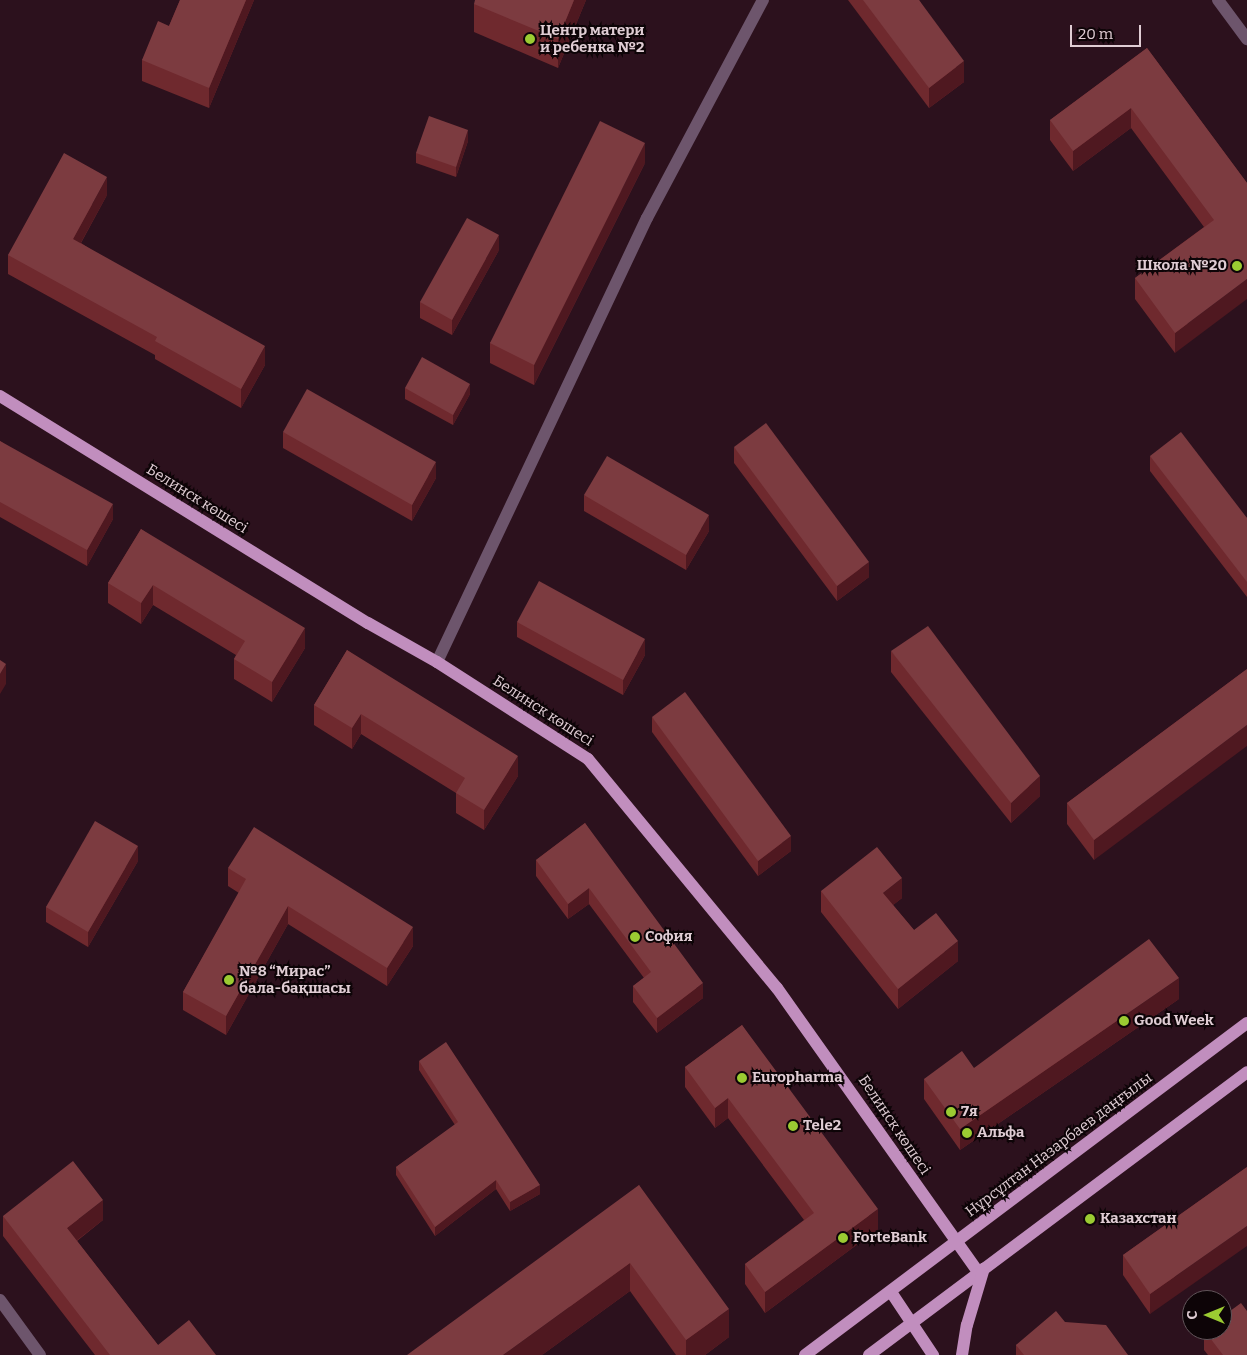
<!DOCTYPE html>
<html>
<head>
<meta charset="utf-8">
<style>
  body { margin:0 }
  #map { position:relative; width:1247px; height:1355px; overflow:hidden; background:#2c111d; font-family:Bitter,serif }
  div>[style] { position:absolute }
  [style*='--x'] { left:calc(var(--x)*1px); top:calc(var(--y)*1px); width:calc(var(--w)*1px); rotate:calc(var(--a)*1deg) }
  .minor>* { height:12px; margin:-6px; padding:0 6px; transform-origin:6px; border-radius:6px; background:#6d556c }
  .major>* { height:12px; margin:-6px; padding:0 6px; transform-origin:6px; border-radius:6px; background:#c18ebe }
  .wall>* { inset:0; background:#6f292e }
  .shaded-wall>* { inset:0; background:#4f1820 }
  .building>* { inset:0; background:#7c3b40 }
  .dots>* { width:14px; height:14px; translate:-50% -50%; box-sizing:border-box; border:2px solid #0d0407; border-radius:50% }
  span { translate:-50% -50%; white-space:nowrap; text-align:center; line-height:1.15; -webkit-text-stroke:4px #0d0407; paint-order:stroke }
  .poi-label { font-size:15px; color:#e0cdd4; font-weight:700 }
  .left { translate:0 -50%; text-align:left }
  .right { translate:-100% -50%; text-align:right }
  .street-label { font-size:15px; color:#e0cdd4 }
  .north { position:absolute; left:1182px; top:1290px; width:50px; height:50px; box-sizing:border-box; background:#0d0407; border:1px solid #615459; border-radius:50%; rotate:270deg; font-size:14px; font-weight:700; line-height:20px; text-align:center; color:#e0cdd4 }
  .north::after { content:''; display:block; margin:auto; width:18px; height:22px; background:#9bcb32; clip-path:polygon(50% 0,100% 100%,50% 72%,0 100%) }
  .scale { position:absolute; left:1070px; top:25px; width:71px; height:22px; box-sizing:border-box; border:2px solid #e0cdd4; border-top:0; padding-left:6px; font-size:15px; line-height:18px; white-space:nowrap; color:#e0cdd4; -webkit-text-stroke:4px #0d0407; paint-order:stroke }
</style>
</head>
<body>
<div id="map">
  <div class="minor">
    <i style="--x:1218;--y:0;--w:49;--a:53.4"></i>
    <i style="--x:437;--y:662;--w:491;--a:-64.7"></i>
    <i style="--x:647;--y:218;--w:247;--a:-62"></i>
    <i style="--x:0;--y:1300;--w:68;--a:54"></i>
  </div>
  <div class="major">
    <i style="--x:0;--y:396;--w:432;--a:31.7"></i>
    <i style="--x:368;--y:623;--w:79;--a:29.5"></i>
    <i style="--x:437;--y:662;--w:179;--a:32.7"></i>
    <i style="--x:588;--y:759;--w:297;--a:50.5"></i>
    <i style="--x:777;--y:988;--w:349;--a:54.7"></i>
    <i style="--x:891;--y:1292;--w:76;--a:56.3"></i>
    <i style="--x:805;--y:1355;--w:553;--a:-36.91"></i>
    <i style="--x:869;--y:1355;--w:472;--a:-36.8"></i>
    <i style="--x:962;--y:1355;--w:30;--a:-81"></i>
    <i style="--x:967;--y:1325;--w:59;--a:-73.4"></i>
  </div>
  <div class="wall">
    <i style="clip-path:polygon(180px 0,254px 0,209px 108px,142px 81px,142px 60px,169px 26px)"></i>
    <i style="clip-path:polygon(586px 0,558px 68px,474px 32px,474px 4px)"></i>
    <i style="clip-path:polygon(848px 0,919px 0,964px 82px,929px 108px)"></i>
    <i style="clip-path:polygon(1147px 48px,1247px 183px,1175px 353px,1135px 299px,1135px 278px,1204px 227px,1131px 128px,1073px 171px,1050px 140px,1050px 120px)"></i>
    <i style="clip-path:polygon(468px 141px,456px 177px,416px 163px,416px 153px)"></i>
    <i style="clip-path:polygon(645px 163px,534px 385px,490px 363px,490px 343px)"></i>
    <i style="clip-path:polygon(107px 195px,81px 243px,265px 365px,241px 408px,155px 359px,155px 355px,8px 274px,8px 255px)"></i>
    <i style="clip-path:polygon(499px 250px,452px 335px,420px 318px,420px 302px)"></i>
    <i style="clip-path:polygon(405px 388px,470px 394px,453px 425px,405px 399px)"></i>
    <i style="clip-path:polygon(283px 432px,436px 478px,412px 521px,283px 448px)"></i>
    <i style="clip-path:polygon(0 441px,113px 519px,87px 566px,0 517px)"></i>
    <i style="clip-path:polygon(734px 447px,869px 577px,837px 601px,734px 463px)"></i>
    <i style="clip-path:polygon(1150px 456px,1247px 518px,1247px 597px,1150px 471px)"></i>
    <i style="clip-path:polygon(584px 495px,709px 531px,686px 570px,584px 511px)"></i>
    <i style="clip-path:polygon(141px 529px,305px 648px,272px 702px,234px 679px,234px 659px,236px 655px,153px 605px,141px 624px,108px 603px,108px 583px)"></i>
    <i style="clip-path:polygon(517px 622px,645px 655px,623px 695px,517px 637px)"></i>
    <i style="clip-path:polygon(347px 650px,518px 776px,484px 830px,456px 813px,456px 793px,361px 734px,352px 749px,314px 725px,314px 705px)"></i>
    <i style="clip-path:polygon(891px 651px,1040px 796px,1011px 823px,891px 672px)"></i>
    <i style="clip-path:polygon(1247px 669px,1094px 860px,1067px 824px,1067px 803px)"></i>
    <i style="clip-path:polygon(652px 717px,791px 851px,758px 876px,652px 732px)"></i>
    <i style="clip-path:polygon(585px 823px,703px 998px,657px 1033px,633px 1002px,633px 986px,644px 978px,589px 904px,568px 919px,536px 876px,536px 860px)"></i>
    <i style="clip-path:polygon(138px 861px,88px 947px,46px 922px,46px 907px)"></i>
    <i style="clip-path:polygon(228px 868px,413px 946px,387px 986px,288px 924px,226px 1035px,183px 1010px,183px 992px,239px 893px,228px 886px)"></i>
    <i style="clip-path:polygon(821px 891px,902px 898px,893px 905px,914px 930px,958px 961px,898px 1009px,821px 912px)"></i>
    <i style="clip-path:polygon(1179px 999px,960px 1150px,924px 1099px,924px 1079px,974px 1068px)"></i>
    <i style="clip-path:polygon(742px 1025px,878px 1229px,765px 1313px,745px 1284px,745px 1264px,804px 1220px,728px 1118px,715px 1128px,685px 1087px,685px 1067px)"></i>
    <i style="clip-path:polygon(419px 1061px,540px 1194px,510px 1211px,496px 1189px,435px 1236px,396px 1175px,396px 1167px,455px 1125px,419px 1070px)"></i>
    <i style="clip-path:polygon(1247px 1167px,1150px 1314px,1123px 1275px,1123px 1255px)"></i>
    <i style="clip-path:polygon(639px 1185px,729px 1337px,705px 1355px,676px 1355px,630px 1291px,542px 1355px)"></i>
    <i style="clip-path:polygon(3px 1216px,103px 1220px,77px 1241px,158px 1345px,216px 1355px,95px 1355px,3px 1236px)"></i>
    <i style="clip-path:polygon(1065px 1322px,1128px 1355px,1016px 1355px,1016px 1345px)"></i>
    <i style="clip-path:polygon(1204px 1330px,1247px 1355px,1208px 1355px,1204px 1350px)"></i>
  </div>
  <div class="shaded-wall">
    <i style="clip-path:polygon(246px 0,254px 0,209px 108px,209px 88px)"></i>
    <i style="clip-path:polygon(574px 0,586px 0,558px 68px,558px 39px)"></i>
    <i style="clip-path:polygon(964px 61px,964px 82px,929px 108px,929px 88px)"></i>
    <i style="clip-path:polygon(1131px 108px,1131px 128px,1073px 171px,1073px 151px)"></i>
    <i style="clip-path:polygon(468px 130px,468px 141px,456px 177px,456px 167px)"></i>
    <i style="clip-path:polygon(645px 143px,645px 163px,534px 385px,534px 365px)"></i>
    <i style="clip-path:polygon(107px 177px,107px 195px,73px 257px,73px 239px)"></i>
    <i style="clip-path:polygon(499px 235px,499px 250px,452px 335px,452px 320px)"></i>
    <i style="clip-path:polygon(1247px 279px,1247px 299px,1175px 353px,1175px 333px)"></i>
    <i style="clip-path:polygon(265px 346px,265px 365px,241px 408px,241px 389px)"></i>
    <i style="clip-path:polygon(470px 384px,470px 394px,453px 425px,453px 415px)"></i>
    <i style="clip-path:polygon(436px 462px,436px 478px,412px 521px,412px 505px)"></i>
    <i style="clip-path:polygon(113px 504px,113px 519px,87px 566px,87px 550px)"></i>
    <i style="clip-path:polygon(709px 515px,709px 531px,686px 570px,686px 555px)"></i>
    <i style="clip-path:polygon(869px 562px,869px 577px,837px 601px,837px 586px)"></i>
    <i style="clip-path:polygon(153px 585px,153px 605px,141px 624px,141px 603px)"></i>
    <i style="clip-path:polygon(305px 628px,305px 648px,272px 702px,272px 682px)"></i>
    <i style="clip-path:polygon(645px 639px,645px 655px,623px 695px,623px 680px)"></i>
    <i style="clip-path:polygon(6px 664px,6px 684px,0 694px,0 674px)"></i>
    <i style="clip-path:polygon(361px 714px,361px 734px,352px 749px,352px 728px)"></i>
    <i style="clip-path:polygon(1247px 725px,1247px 746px,1094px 860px,1094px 840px)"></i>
    <i style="clip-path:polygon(518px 756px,518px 776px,484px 830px,484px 810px)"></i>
    <i style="clip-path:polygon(1040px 776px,1040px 796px,1011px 823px,1011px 803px)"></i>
    <i style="clip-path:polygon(791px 836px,791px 851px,758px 876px,758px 861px)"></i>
    <i style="clip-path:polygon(138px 846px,138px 861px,88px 947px,88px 932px)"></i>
    <i style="clip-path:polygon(902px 878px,902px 898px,883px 913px,883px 893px)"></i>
    <i style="clip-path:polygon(589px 888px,589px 904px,568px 919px,568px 904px)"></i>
    <i style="clip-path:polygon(288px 906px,288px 924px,226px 1035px,226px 1016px)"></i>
    <i style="clip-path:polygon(413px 927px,413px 946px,387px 986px,387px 968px)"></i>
    <i style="clip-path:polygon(958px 941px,958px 961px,898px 1009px,898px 989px)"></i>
    <i style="clip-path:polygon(1179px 978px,1179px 999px,960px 1150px,960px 1129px)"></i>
    <i style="clip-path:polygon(703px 983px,703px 998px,657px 1033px,657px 1018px)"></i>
    <i style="clip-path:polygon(728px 1098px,728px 1118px,715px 1128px,715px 1108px)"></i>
    <i style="clip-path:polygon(496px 1180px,496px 1189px,435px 1236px,435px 1227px)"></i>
    <i style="clip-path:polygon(540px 1185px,540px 1194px,510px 1211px,510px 1202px)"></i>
    <i style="clip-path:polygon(103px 1200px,103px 1220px,67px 1248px,67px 1228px)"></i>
    <i style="clip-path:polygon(878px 1209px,878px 1229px,765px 1313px,765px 1292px)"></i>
    <i style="clip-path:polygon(1247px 1226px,1247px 1246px,1150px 1314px,1150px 1294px)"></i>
    <i style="clip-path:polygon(630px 1263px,630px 1291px,542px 1355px,503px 1355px)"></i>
    <i style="clip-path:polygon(729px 1309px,729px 1337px,705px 1355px,686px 1355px,686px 1340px)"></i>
  </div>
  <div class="building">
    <i style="clip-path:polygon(180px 0,246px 0,209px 88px,142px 60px,158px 21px,169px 26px)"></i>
    <i style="clip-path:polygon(475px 0,574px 0,558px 39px,474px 4px)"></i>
    <i style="clip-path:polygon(863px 0,919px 0,964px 61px,929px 88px)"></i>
    <i style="clip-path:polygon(1147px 48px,1247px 183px,1247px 279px,1175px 333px,1135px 278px,1214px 220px,1131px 108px,1073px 151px,1050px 120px)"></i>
    <i style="clip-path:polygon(429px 116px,468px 130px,456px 167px,416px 153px)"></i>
    <i style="clip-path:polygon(600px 121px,645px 143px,534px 365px,490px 343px)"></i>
    <i style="clip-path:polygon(64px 153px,107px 177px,73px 239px,265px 346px,241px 389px,155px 341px,157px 337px,8px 255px)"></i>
    <i style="clip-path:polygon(467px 218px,499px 235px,452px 320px,420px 302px)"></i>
    <i style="clip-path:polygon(422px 357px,470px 384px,453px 415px,405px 388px)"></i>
    <i style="clip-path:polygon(307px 389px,436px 462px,412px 505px,283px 432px)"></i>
    <i style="clip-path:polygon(766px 423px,869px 562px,837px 586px,734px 447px)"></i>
    <i style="clip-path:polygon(1181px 432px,1247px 518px,1247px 582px,1150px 456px)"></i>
    <i style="clip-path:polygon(0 441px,113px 504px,87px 550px,0 502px)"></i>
    <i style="clip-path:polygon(607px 456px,709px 515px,686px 555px,584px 495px)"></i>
    <i style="clip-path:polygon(141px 529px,305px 628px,272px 682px,234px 659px,245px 641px,153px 585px,141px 603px,108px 583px)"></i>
    <i style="clip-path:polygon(539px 581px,645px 639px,623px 680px,517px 622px)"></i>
    <i style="clip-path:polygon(928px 626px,1040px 776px,1011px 803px,891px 651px)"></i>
    <i style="clip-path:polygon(347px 650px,518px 756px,484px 810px,456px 793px,465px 778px,361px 714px,352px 728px,314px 705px)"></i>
    <i style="clip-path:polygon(0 660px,6px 664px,0 674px)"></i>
    <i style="clip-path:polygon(1247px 669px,1247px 725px,1094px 840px,1067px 803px)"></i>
    <i style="clip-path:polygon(685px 692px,791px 836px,758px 861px,652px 717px)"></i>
    <i style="clip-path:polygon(95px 821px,138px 846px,88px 932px,46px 907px)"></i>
    <i style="clip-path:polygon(585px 823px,703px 983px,657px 1018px,633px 986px,651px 972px,589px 888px,568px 904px,536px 860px)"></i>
    <i style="clip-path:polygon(254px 827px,413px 927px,387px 968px,288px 906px,226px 1016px,183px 992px,246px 879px,228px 868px)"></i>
    <i style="clip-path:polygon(877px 847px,902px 878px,883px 893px,914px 930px,936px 913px,958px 941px,898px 989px,821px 891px)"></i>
    <i style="clip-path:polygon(1149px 939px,1179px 978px,960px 1129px,924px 1079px,962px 1051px,974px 1068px)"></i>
    <i style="clip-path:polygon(742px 1025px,878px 1209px,765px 1292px,745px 1264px,814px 1213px,728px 1098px,715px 1108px,685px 1067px)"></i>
    <i style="clip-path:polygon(446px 1042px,540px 1185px,510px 1202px,496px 1180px,435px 1227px,396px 1167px,458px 1122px,419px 1061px)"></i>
    <i style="clip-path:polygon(73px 1161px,103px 1200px,67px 1228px,158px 1345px,189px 1320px,216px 1355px,110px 1355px,3px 1216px)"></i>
    <i style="clip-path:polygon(1247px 1167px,1247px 1226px,1150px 1294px,1123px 1255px)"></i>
    <i style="clip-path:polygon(639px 1185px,729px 1309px,686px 1340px,630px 1263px,503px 1355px,407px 1355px)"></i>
    <i style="clip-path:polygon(1241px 1303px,1247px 1311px,1247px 1355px,1223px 1355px,1204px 1330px,1222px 1330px,1222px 1317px)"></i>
    <i style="clip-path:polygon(1056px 1311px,1065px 1322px,1106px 1325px,1128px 1355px,1024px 1355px,1016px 1345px)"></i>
  </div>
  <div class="dots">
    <i style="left:530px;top:39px;background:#9bcb32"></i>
    <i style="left:1237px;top:266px;background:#9bcb32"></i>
    <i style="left:635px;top:937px;background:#9bcb32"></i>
    <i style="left:229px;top:980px;background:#9bcb32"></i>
    <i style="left:1124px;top:1021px;background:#9bcb32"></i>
    <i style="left:742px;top:1078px;background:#9bcb32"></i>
    <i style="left:951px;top:1112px;background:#9bcb32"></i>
    <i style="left:793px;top:1126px;background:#9bcb32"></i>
    <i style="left:967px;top:1133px;background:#9bcb32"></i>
    <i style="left:1090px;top:1219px;background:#9bcb32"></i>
    <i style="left:843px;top:1238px;background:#9bcb32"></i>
  </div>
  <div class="poi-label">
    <span class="left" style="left:540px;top:39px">Центр матери<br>и ребенка №2</span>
    <span class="right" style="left:1227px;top:266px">Школа №20</span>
    <span class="left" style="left:645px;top:937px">София</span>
    <span class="left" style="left:239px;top:980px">№8 “Мирас”<br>бала-бақшасы</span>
    <span class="left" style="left:1134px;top:1021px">Good Week</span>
    <span class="left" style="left:752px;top:1078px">Europharma</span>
    <span class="left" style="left:961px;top:1112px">7я</span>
    <span class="left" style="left:803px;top:1126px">Tele2</span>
    <span class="left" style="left:977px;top:1133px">Альфа</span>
    <span class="left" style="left:1100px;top:1219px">Казахстан</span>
    <span class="left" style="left:853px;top:1238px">ForteBank</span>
  </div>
  <div class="street-label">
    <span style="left:197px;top:499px;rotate:32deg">Белинск көшесі</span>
    <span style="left:543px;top:711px;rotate:33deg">Белинск көшесі</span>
    <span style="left:894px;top:1125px;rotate:56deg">Белинск көшесі</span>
    <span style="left:1059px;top:1145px;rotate:-37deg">Нұрсұлтан Назарбаев даңғылы</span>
  </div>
  <div class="north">С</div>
  <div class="scale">20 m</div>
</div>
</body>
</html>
